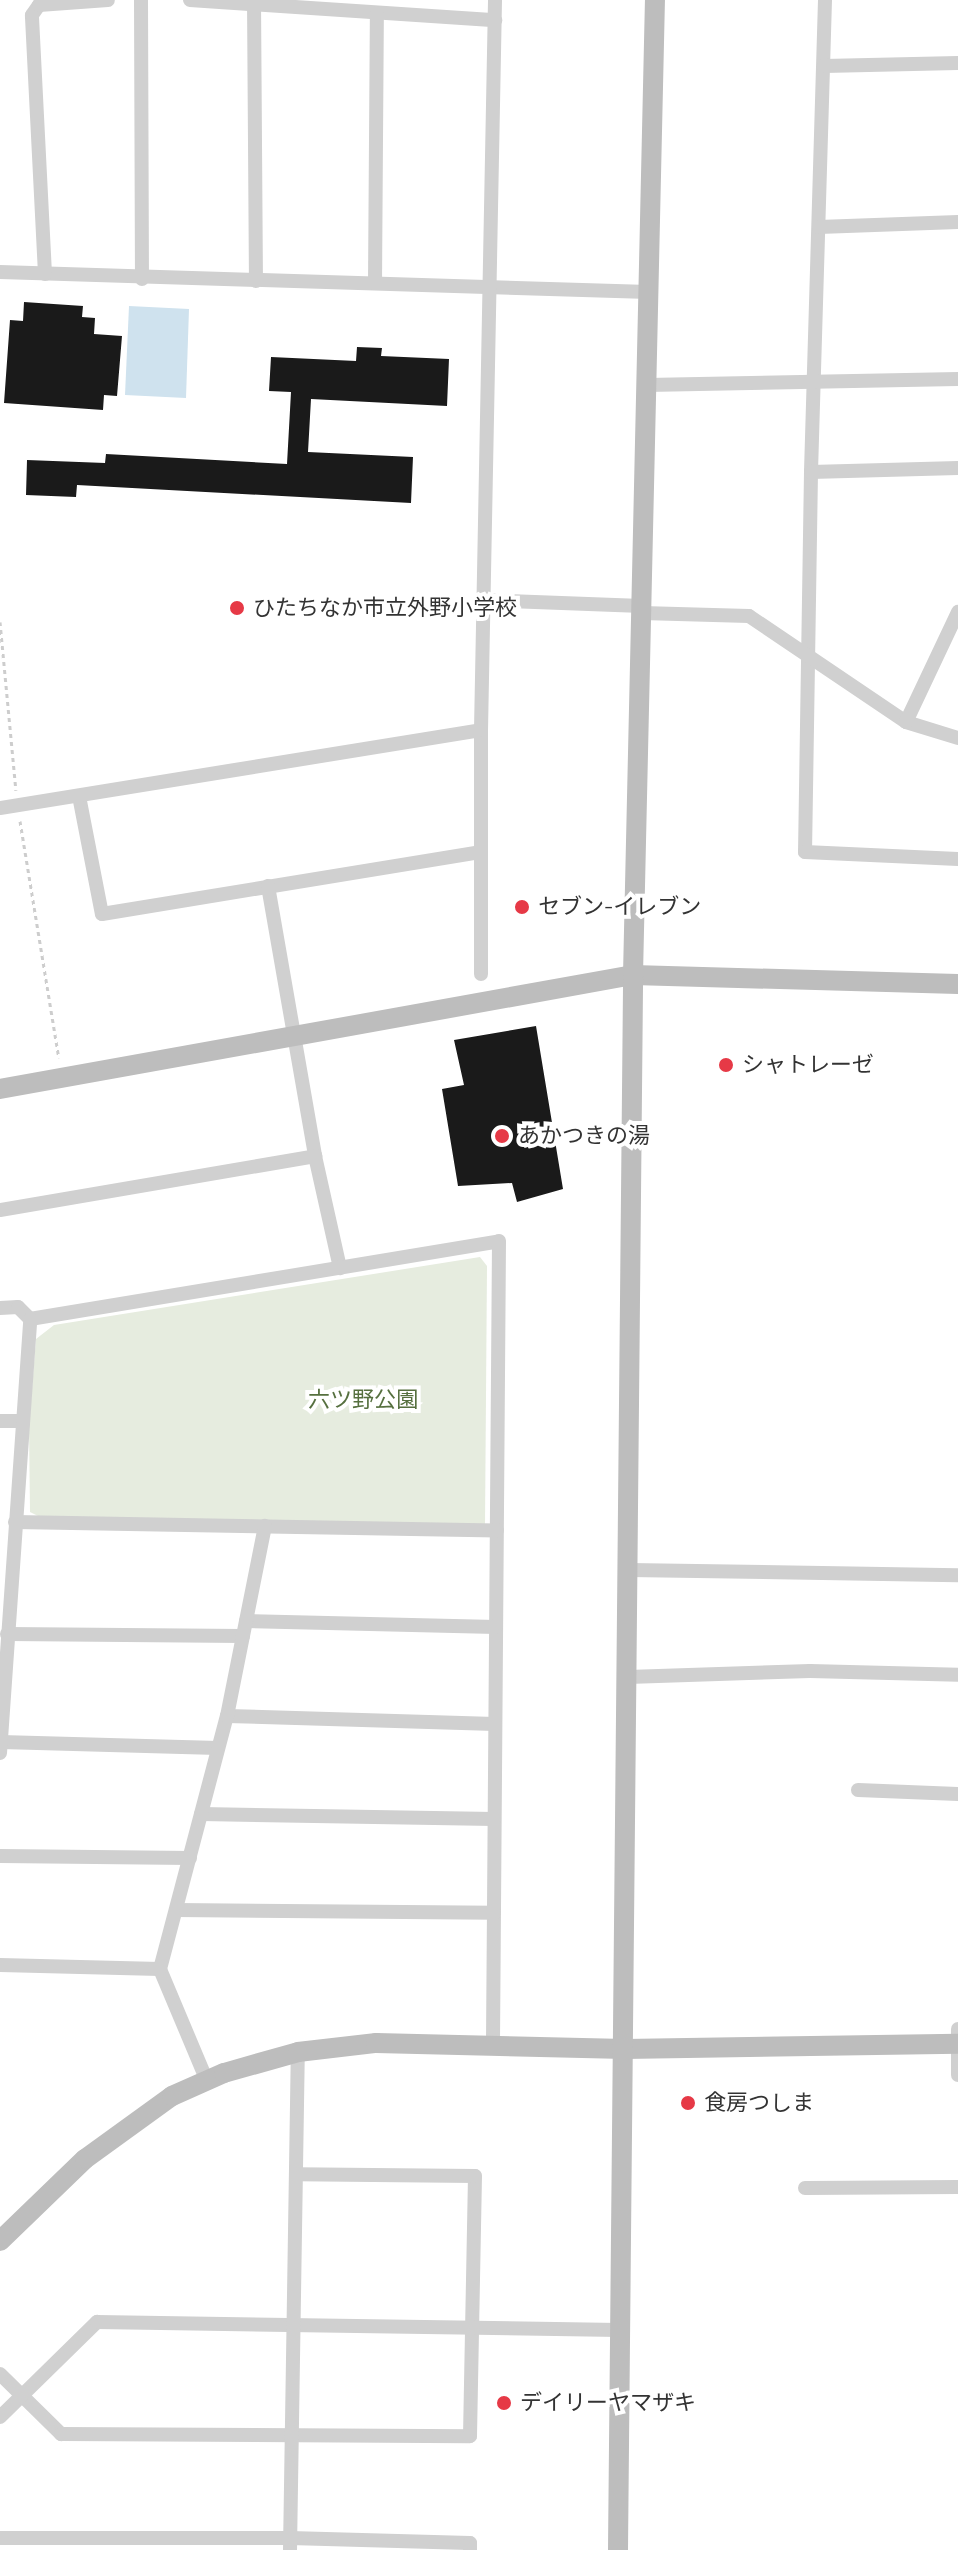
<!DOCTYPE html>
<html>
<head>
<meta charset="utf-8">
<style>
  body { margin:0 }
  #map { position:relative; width:958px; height:2550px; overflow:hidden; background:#fff; font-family:Manrope,"Noto Sans JP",sans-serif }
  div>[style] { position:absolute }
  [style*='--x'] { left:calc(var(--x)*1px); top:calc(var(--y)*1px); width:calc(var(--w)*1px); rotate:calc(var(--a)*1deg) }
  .green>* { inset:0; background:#e6ecdf }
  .water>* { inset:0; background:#cfe2ee }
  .building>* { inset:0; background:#1a1a1a }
  .path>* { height:3px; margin-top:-1.5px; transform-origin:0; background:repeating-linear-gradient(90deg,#cdcdcd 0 4px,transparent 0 8px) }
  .street>* { height:14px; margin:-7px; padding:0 7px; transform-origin:7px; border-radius:7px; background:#d0d0d0 }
  .secondary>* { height:20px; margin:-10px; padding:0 10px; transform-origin:10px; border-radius:10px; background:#bdbdbd }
  .dots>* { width:22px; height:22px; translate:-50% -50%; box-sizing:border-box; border:4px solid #fff; border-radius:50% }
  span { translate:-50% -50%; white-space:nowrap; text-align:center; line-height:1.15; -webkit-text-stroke:8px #fff; paint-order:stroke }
  .poi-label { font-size:22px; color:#333 }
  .left { translate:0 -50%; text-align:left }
  .park-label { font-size:22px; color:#56703f }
</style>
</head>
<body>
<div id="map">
  <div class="green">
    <i style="clip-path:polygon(480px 1257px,487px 1266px,485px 1524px,46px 1520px,30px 1512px,29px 1426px,36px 1339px,54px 1325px)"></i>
  </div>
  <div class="water">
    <i style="clip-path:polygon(129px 306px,189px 309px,186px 398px,125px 395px)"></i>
  </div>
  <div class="building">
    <i style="clip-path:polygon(24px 302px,83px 306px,82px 317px,95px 318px,94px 334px,122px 336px,117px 396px,104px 395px,103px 410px,4px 403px,10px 320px,23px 321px)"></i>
    <i style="clip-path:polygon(357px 347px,382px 348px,381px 356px,449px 359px,447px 406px,311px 399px,308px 452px,413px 457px,411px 503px,77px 485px,76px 497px,26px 495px,27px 460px,105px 463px,106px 454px,287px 464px,291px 392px,269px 391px,271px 357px,356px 361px)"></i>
    <i style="clip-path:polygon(536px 1026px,563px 1189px,517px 1202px,512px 1183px,458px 1186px,442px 1089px,464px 1085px,454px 1040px)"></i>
  </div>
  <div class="path">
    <i style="--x:0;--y:622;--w:169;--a:84.6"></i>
    <i style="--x:20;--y:821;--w:240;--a:80.7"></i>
  </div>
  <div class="street">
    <i style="--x:141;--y:0;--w:279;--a:89.8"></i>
    <i style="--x:190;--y:0;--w:306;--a:3.8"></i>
    <i style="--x:254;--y:0;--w:281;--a:89.6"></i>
    <i style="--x:825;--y:0;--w:472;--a:91.7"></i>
    <i style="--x:811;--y:472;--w:380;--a:90.9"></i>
    <i style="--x:805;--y:852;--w:153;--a:2.6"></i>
    <i style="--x:824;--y:66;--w:134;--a:-1.3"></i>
    <i style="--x:819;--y:227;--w:139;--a:-2.1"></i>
    <i style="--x:0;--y:272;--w:649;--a:1.77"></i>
    <i style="--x:45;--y:274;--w:259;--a:-92.9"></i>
    <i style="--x:32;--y:15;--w:12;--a:-55"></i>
    <i style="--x:39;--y:5;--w:69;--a:-4.1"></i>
    <i style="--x:375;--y:283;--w:270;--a:-89.6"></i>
    <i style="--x:647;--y:385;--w:311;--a:-1.1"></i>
    <i style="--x:811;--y:472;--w:147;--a:-1.6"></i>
    <i style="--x:484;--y:600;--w:158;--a:2.2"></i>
    <i style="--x:642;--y:613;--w:107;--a:1.6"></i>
    <i style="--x:749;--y:616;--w:189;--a:34"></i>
    <i style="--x:906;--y:722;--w:54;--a:17.1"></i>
    <i style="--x:906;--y:722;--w:122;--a:-64.7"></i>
    <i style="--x:79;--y:796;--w:120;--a:79"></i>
    <i style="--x:102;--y:914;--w:383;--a:-9.3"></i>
    <i style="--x:0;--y:808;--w:487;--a:-9.2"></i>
    <i style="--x:268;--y:886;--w:274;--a:80.1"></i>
    <i style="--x:315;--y:1156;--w:115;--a:77.4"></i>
    <i style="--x:481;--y:974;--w:244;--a:-90"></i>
    <i style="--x:481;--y:730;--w:730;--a:-88.9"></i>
    <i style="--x:0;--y:1210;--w:320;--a:-9.7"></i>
    <i style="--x:0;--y:1308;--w:18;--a:-3"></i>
    <i style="--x:18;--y:1307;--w:17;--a:45"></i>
    <i style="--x:30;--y:1319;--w:475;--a:-9.4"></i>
    <i style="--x:499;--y:1241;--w:803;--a:90.43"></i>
    <i style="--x:0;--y:1421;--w:21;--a:0"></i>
    <i style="--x:15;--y:1522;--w:482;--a:1"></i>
    <i style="--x:629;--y:1570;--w:329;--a:0.9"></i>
    <i style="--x:246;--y:1621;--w:250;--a:1.4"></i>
    <i style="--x:7;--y:1634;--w:236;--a:0.5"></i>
    <i style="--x:628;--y:1677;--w:182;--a:-1.9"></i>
    <i style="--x:810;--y:1671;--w:148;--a:1.5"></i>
    <i style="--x:227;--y:1716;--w:268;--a:1.7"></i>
    <i style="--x:1;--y:1742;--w:217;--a:1.6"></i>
    <i style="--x:0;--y:1753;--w:435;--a:-86"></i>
    <i style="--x:858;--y:1790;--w:100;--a:2.3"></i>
    <i style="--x:201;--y:1814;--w:293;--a:1"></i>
    <i style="--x:0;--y:1856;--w:190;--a:0.6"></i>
    <i style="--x:176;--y:1910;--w:318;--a:0.5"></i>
    <i style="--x:0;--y:1965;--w:160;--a:1.4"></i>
    <i style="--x:958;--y:2029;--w:46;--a:90"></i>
    <i style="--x:207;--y:2081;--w:121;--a:-112.8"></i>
    <i style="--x:160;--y:1969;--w:262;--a:-75.2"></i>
    <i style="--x:227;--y:1716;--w:194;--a:-78.7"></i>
    <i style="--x:805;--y:2188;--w:153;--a:-0.4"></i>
    <i style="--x:0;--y:2374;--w:86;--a:44.5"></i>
    <i style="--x:61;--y:2434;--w:409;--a:0.3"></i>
    <i style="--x:470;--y:2436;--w:260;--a:-88.9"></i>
    <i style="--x:475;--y:2176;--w:178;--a:-179.4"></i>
    <i style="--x:0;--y:2417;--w:136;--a:-44.4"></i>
    <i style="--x:97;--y:2322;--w:522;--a:0.88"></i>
    <i style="--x:0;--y:2538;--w:290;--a:0"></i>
    <i style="--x:290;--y:2538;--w:180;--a:1.6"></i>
    <i style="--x:470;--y:2543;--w:7;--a:90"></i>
    <i style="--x:290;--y:2550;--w:498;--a:-89.1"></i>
  </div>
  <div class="secondary">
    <i style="--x:0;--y:1089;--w:643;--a:-10.21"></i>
    <i style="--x:633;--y:975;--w:325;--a:1.6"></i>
    <i style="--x:0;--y:2241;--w:118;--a:-44"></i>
    <i style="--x:85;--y:2159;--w:107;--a:-35.9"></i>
    <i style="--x:172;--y:2096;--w:57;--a:-23.9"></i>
    <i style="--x:224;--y:2073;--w:77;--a:-15.8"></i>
    <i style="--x:298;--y:2052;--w:79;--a:-6.6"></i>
    <i style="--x:376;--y:2043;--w:249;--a:1.4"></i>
    <i style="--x:625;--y:2049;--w:333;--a:-0.9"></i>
    <i style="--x:618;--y:2550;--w:1575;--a:-89.45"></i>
    <i style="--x:633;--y:975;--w:975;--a:-88.71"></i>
  </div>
  <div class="dots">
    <i style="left:237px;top:608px;background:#e63946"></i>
    <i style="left:522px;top:907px;background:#e63946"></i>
    <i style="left:726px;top:1065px;background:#e63946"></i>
    <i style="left:502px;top:1136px;background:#e63946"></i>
    <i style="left:688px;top:2103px;background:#e63946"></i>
    <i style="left:504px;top:2403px;background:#e63946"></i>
  </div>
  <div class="poi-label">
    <span class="left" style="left:253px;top:608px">ひたちなか市立外野小学校</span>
    <span class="left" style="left:538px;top:907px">セブン-イレブン</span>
    <span class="left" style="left:742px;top:1065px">シャトレーゼ</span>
    <span class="left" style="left:518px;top:1136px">あかつきの湯</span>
    <span class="left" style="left:704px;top:2103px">食房つしま</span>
    <span class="left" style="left:520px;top:2403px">デイリーヤマザキ</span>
  </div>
  <div class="park-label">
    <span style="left:363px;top:1400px">六ツ野公園</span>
  </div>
</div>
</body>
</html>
